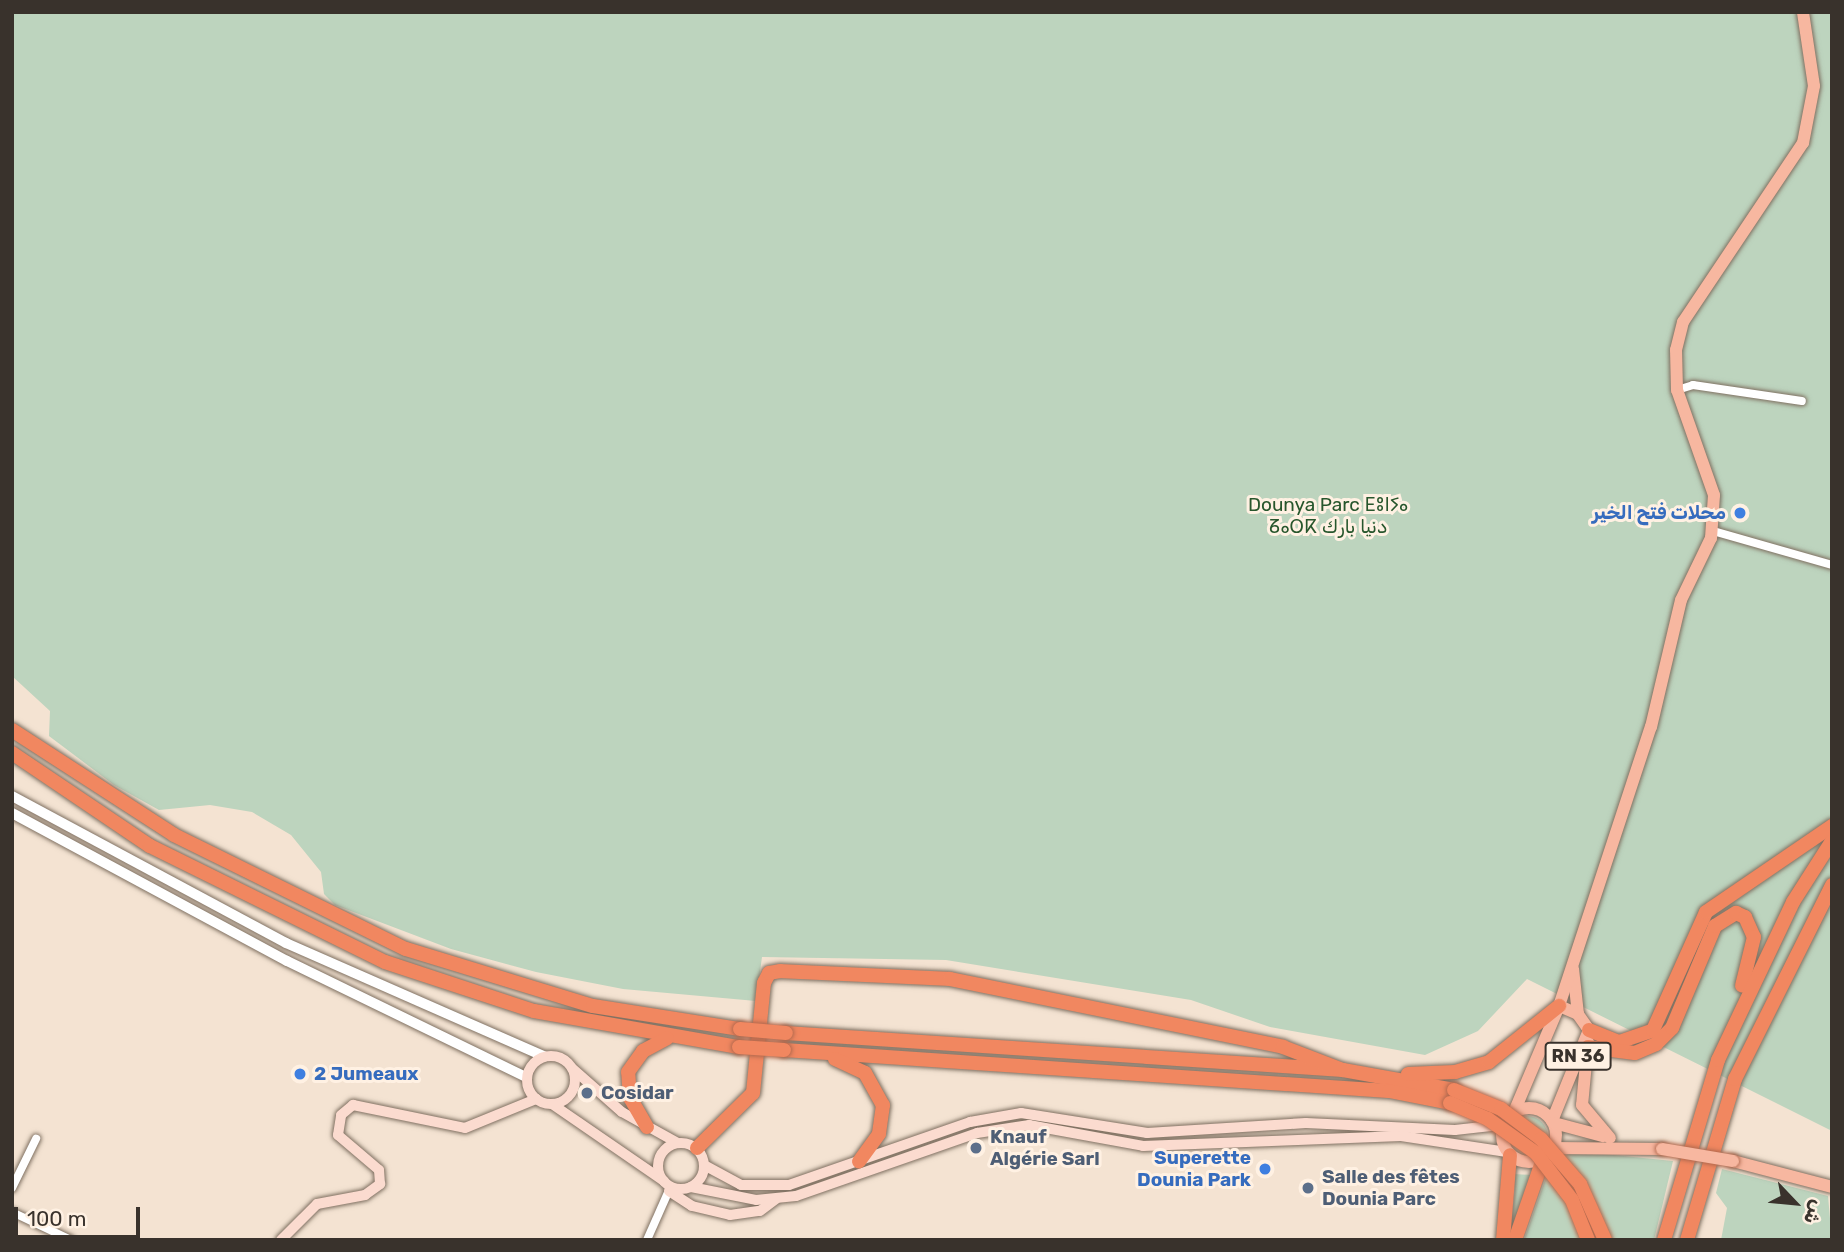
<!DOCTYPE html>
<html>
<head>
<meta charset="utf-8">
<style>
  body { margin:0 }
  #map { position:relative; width:1844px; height:1252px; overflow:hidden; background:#f4e3d2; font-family:Rubik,"Noto Naskh Arabic","Noto Sans Tifinagh",sans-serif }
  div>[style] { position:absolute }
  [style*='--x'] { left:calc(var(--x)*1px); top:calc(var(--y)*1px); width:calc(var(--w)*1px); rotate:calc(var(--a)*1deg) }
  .green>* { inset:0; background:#bdd4be }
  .round { border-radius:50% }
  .roads { filter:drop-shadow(0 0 2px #7f7061) drop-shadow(0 0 2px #7f7061) }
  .minor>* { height:8px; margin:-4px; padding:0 4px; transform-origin:4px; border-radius:4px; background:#fff }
  .tertiary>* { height:10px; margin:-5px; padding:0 5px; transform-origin:5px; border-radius:5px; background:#fff }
  .secondary>* { height:10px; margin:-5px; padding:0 5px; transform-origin:5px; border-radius:5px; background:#fbdbcf }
  .secondary>.ring { margin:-5px; padding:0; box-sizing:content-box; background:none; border:10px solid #fbdbcf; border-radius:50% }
  .primary>* { height:12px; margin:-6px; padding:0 6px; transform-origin:6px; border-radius:6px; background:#f7b7a0 }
  .primary>.ring { margin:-6px; padding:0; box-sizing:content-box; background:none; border:12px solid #f7b7a0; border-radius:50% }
  .motorway>* { height:14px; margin:-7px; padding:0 7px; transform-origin:7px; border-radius:7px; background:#f18760 }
  .bridges { filter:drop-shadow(0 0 2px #b1694e) drop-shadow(0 0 2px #b1694e) }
  .primary-bridge>* { height:12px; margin:-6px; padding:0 6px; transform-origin:6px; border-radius:6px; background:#f7b7a0 }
  .motorway-bridge>* { height:14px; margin:-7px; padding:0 7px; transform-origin:7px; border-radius:7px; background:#f18760 }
  .dots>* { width:19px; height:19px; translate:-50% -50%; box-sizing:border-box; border:4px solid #fff1e3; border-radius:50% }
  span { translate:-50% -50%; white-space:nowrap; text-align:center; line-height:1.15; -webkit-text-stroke:6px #fff1e3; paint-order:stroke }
  .shield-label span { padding:2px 5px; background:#fff1e3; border:2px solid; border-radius:5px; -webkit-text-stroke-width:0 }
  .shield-label { font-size:18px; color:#39322c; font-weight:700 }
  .park-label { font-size:19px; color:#27562c }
  .shop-label { font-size:19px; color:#366cbe; font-weight:700 }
  .right { translate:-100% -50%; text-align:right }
  .left { translate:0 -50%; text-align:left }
  .service-label { font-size:19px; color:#4e5e75; font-weight:700 }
  .frame { position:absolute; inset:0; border:14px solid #39322c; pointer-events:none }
  .north { position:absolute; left:1760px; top:1168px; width:70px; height:70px; -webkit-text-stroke:5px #fff1e3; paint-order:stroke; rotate:116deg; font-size:19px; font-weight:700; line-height:28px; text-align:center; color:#39322c }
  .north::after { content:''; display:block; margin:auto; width:24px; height:32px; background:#39322c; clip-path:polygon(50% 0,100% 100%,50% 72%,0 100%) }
  .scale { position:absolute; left:14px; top:1207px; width:126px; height:32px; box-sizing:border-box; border:4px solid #39322c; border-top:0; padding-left:9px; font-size:21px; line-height:24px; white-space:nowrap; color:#39322c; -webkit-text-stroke:5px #fff1e3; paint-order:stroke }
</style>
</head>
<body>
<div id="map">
  <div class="green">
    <i style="clip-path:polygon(12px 12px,1832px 12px,1832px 1131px,1527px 979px,1478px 1031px,1425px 1055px,1270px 1027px,1191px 1000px,946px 960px,762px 957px,756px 1001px,623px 989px,536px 972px,451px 949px,335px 905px,324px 894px,321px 872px,291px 835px,252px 812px,210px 805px,159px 810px,114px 785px,49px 736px,50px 711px,12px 676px)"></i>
    <i class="round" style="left:1506px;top:1116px;width:42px;height:42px"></i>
    <i style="clip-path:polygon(1574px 1151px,1673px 1161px,1654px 1240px,1524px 1240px,1551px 1163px)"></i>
    <i style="clip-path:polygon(1722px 1169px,1828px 1196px,1832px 1240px,1721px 1240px,1727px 1208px,1716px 1193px)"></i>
    <i style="clip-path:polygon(1514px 1174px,1531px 1175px,1510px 1235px,1515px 1192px)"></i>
  </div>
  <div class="roads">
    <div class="minor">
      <i style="--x:1677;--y:390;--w:17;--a:-17"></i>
      <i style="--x:1693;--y:385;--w:110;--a:8.4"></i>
      <i style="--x:1713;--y:531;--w:124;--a:15.9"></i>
      <i style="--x:12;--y:1188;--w:55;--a:-63.9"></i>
      <i style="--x:12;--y:1212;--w:65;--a:25.4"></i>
      <i style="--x:647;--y:1240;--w:57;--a:-66.1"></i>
    </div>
    <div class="tertiary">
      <i style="--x:12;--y:796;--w:311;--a:28.2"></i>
      <i style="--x:286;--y:943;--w:282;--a:23.7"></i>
      <i style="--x:12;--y:813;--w:312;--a:28.3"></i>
      <i style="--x:287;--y:961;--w:266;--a:25.9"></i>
    </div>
    <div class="secondary">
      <i class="ring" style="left:527px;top:1056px;width:38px;height:38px"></i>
      <i style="--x:573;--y:1069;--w:65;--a:41.3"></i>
      <i style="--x:622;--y:1112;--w:64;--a:29"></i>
      <i style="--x:552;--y:1104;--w:136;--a:34.5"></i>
      <i class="ring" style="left:658px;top:1143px;width:36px;height:36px"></i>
      <i style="--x:704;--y:1165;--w:42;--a:28.4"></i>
      <i style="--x:741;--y:1185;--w:48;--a:0"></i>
      <i style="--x:789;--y:1185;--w:192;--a:-19.2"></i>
      <i style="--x:970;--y:1122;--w:52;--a:-10"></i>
      <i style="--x:1021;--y:1113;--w:128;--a:9"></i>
      <i style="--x:1147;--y:1133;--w:159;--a:-3.6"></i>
      <i style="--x:1306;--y:1123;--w:149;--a:2.7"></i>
      <i style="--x:1455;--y:1130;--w:45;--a:-6.3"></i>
      <i style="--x:691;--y:1187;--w:66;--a:11.3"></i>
      <i style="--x:756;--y:1200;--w:40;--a:-5.7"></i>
      <i style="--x:796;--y:1196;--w:192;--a:-19.2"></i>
      <i style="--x:977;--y:1133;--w:53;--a:-8.7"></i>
      <i style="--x:1029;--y:1125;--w:116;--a:10.4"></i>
      <i style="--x:1143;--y:1146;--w:258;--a:-2.2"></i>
      <i style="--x:1401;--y:1136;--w:107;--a:8.6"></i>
      <i style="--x:669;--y:1191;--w:27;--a:33"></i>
      <i style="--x:692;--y:1206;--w:39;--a:13"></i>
      <i style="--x:730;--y:1215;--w:30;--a:-8"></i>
      <i style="--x:760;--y:1211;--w:20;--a:-37"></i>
      <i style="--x:281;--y:1240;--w:51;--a:-45"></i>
      <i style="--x:317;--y:1204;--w:49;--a:-10.6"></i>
      <i style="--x:365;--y:1195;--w:19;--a:-36"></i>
      <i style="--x:380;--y:1184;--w:14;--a:-94"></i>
      <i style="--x:379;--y:1170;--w:54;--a:-139.5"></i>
      <i style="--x:338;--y:1135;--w:20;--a:-81"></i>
      <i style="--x:341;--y:1115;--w:16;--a:-40"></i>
      <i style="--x:353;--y:1105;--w:114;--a:11.6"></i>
      <i style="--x:465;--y:1128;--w:77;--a:-22.2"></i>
    </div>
    <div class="primary">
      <i style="--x:1573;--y:969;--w:45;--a:83.7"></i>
      <i style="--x:1588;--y:1042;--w:63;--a:95.4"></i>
      <i style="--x:1582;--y:1105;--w:43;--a:49.7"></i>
      <i class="ring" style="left:1502px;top:1108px;width:42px;height:42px"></i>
      <i style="--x:1514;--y:1112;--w:115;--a:-67"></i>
      <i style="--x:1559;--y:1006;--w:294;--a:-71.8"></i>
      <i style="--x:1651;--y:727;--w:130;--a:-76.7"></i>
      <i style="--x:1681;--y:600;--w:69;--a:-64.2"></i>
      <i style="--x:1711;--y:538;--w:43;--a:-86"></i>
      <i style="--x:1714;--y:495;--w:111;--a:-109.4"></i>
      <i style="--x:1677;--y:390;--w:40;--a:-91.4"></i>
      <i style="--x:1676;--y:350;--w:29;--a:-76"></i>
      <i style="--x:1683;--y:322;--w:216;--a:-56.2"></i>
      <i style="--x:1803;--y:143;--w:58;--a:-79.1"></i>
      <i style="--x:1814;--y:86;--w:75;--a:-98.5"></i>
      <i style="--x:1552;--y:1121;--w:98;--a:-67.9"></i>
      <i style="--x:1589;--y:1030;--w:19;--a:-125"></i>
      <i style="--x:1578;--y:1014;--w:21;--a:-157"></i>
      <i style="--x:1554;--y:1123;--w:51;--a:14.9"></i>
      <i style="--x:1553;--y:1148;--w:109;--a:0.5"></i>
      <i style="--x:1733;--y:1161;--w:102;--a:14.7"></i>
    </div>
    <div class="motorway">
      <i style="--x:12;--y:730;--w:193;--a:32.9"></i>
      <i style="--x:174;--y:835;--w:258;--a:26.2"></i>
      <i style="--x:406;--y:949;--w:195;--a:17"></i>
      <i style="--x:593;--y:1006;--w:149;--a:8.9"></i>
      <i style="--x:12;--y:753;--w:166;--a:34"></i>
      <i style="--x:150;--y:846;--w:262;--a:26.3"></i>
      <i style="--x:385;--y:962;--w:157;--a:18.2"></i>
      <i style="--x:534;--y:1011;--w:208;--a:10"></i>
      <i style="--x:1589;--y:1030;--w:32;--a:22"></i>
      <i style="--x:1619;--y:1042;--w:36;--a:-19"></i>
      <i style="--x:1653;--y:1030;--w:129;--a:-65.8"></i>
      <i style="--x:1706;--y:912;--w:153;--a:-34.3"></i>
      <i style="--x:786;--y:1033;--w:558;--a:3.8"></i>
      <i style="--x:1343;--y:1070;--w:113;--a:10.2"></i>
      <i style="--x:1588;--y:1047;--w:47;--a:7.3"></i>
      <i style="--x:1635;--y:1053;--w:23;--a:-23"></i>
      <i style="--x:1656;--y:1044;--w:23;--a:-45"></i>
      <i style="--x:1672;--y:1028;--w:111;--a:-67.1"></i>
      <i style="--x:1715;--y:926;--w:25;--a:-32"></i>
      <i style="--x:1736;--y:913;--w:10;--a:24"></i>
      <i style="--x:1745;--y:917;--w:22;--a:66"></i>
      <i style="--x:1754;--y:937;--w:50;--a:103.8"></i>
      <i style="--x:784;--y:1050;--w:606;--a:3.88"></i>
      <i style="--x:1389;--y:1091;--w:62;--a:11.1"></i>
      <i style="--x:835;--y:1059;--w:33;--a:25"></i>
      <i style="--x:865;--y:1073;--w:37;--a:61"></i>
      <i style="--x:883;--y:1105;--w:29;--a:98"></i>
      <i style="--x:879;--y:1134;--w:34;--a:126"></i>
      <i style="--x:1408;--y:1074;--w:47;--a:-2.4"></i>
      <i style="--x:1455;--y:1072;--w:35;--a:-16"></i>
      <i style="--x:1489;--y:1062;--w:90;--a:-38.7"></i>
      <i style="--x:647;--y:1127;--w:34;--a:-120"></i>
      <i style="--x:630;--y:1098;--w:26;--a:-94"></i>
      <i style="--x:628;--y:1072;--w:26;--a:-54"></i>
      <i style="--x:643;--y:1051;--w:27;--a:-28"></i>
      <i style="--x:697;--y:1148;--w:78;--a:-44.5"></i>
      <i style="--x:753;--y:1093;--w:111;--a:-84.3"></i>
      <i style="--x:764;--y:983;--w:11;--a:-63"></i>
      <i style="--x:769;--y:973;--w:11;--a:-10"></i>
      <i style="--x:780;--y:971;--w:170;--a:2.7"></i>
      <i style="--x:950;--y:979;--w:340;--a:11.5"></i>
      <i style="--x:1283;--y:1047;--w:64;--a:21"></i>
      <i style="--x:1503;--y:1240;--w:85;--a:-85.3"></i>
      <i style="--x:1515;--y:1240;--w:86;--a:-70.9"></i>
      <i style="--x:1664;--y:1240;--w:188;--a:-73.3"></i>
      <i style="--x:1718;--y:1060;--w:175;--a:-64.6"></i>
      <i style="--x:1793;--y:902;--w:72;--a:-57.4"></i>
      <i style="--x:1687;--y:1240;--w:168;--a:-73.4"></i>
      <i style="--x:1735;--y:1079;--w:217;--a:-63.4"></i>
    </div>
  </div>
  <div class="bridges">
    <div class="primary-bridge">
      <i style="--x:1662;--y:1149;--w:72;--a:9.6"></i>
    </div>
    <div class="motorway-bridge">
      <i style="--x:740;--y:1029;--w:46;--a:5"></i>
      <i style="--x:739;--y:1047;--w:45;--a:3.8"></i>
      <i style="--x:1454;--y:1090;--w:51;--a:22"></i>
      <i style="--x:1501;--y:1109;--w:50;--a:36.9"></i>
      <i style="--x:1541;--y:1139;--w:60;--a:49.1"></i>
      <i style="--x:1580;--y:1184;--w:61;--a:65.9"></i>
      <i style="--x:1450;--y:1103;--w:41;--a:22.8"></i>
      <i style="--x:1488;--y:1119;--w:59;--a:35.3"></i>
      <i style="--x:1536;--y:1153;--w:59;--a:52.5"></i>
      <i style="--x:1572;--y:1200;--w:43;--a:68.2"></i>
    </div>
  </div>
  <div class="dots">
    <i style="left:1740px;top:513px;background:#3f7fe0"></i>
    <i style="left:300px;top:1074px;background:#3f7fe0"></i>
    <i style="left:587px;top:1093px;background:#5c6f8a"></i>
    <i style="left:976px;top:1148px;background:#5c6f8a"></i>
    <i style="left:1265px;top:1169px;background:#3f7fe0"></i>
    <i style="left:1308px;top:1188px;background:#5c6f8a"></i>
  </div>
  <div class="shield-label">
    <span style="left:1578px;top:1056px">RN 36</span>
  </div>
  <div class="park-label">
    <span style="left:1328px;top:516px">Dounya Parc ⴹⵓⵏⵢⴰ<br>ⵒⴰⵔⴽ دنيا بارك</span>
  </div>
  <div class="shop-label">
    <span class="right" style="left:1726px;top:513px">محلات فتح الخير</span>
    <span class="left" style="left:314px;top:1074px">2 Jumeaux</span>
    <span class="right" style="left:1251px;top:1169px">Superette<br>Dounia Park</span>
  </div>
  <div class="service-label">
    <span class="left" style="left:601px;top:1093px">Cosidar</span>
    <span class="left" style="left:990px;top:1148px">Knauf<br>Algérie Sarl</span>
    <span class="left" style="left:1322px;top:1188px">Salle des fêtes<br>Dounia Parc</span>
  </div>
  <div class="frame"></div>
  <div class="north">ش</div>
  <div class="scale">100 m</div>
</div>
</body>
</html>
